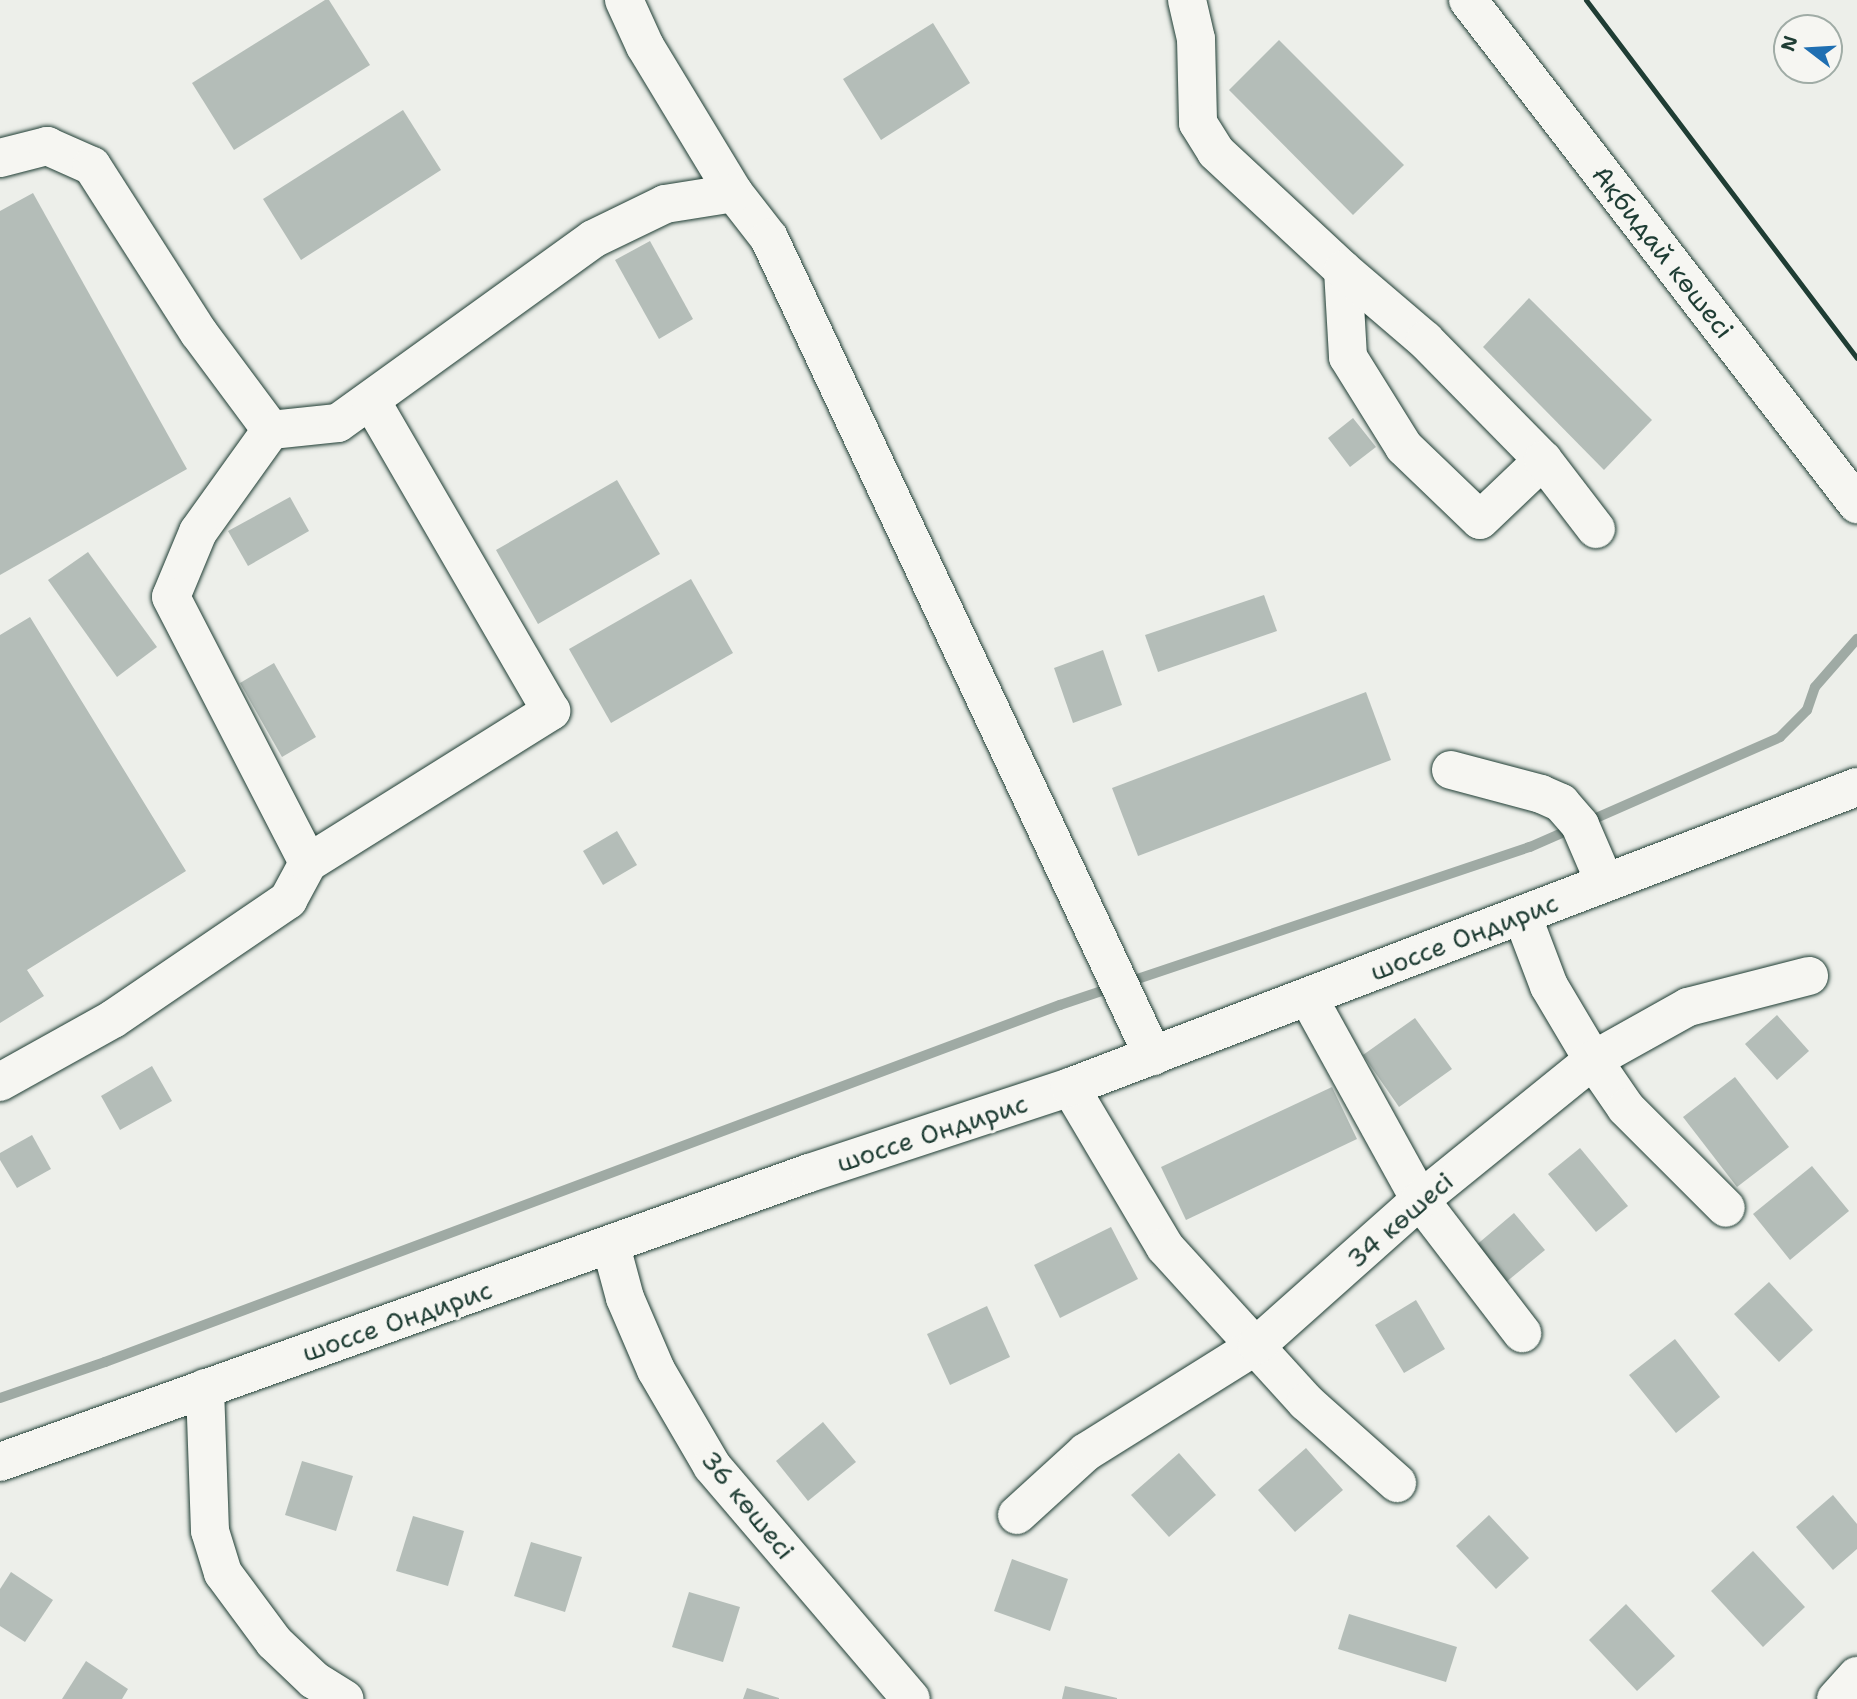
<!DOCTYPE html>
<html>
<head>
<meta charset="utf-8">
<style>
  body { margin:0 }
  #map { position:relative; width:1857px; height:1699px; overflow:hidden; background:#edefea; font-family:"Shantell Sans",sans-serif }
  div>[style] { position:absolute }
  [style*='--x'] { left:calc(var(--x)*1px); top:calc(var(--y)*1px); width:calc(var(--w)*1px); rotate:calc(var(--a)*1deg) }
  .stream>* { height:10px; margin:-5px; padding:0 5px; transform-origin:5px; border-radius:5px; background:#9faaa4 }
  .building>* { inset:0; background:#b4bdb8 }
  .roads { filter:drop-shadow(0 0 2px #1f3d34) drop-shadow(0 0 2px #1f3d34) }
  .minor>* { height:38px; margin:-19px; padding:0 19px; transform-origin:19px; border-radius:19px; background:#f6f6f2 }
  .major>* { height:38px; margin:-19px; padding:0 19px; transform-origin:19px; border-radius:19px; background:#f6f6f2 }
  .rail>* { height:5px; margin:-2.5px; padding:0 2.5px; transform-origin:2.5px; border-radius:2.5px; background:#1f3d34 }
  span { translate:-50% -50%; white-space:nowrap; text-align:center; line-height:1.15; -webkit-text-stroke:6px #f6f6f2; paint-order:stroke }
  .street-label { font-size:26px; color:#1f3d34 }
  .north { position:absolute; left:1773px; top:14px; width:70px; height:70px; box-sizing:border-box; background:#f6f6f2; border:2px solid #a0aca6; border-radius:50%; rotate:287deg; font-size:19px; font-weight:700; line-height:28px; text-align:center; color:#1f3d34 }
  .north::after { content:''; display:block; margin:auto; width:24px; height:32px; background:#1f6fb2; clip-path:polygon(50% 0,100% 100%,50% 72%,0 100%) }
</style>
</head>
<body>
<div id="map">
  <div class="stream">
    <i style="--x:0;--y:1398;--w:111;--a:-18.9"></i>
    <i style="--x:105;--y:1362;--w:1020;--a:-20.5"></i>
    <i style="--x:1060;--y:1005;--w:496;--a:-18.6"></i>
    <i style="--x:1530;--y:847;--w:273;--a:-23.7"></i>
    <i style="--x:1780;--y:737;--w:38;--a:-45"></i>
    <i style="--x:1807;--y:710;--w:24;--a:-71"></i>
    <i style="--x:1815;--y:687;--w:64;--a:-48.8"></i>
  </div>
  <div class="building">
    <i style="clip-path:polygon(325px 0,329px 0,370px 65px,234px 150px,192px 83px)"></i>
    <i style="clip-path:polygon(933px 23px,970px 83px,881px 140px,843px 79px)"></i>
    <i style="clip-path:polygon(1279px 40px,1404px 165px,1353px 215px,1229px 90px)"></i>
    <i style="clip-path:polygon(403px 110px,441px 170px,301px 260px,263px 199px)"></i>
    <i style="clip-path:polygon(33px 193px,187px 469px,0 575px,0 211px)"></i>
    <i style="clip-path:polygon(650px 241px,693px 319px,659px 339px,615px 260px)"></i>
    <i style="clip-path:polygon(1529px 298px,1652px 420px,1604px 470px,1483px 347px)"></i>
    <i style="clip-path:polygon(1353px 418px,1376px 447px,1350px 467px,1328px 438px)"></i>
    <i style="clip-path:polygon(617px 480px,660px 554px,538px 624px,496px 550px)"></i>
    <i style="clip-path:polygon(290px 497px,309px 531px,248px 566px,228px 531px)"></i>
    <i style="clip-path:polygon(88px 552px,157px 647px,117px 677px,48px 580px)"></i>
    <i style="clip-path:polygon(691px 579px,733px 653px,611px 723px,569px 649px)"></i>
    <i style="clip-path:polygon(1264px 595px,1277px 631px,1158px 672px,1145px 635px)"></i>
    <i style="clip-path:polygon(30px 617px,186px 871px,27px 970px,44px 996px,0 1023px,0 635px)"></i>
    <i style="clip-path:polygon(1103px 650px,1122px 705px,1073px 723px,1054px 668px)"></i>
    <i style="clip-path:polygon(274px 663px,316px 737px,282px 757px,240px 683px)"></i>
    <i style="clip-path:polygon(1366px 692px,1391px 760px,1138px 856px,1112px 788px)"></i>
    <i style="clip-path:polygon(617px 831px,637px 865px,603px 885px,583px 851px)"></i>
    <i style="clip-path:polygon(1777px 1015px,1809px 1051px,1777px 1080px,1745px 1044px)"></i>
    <i style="clip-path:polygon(1415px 1018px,1452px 1069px,1399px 1107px,1363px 1055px)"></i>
    <i style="clip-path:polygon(152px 1066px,172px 1101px,120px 1130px,101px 1096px)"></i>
    <i style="clip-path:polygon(1735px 1077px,1789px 1147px,1737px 1187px,1683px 1117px)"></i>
    <i style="clip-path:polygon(1332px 1087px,1357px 1139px,1186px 1220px,1161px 1167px)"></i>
    <i style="clip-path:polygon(32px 1135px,51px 1169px,17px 1188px,0 1160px,0 1153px)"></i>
    <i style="clip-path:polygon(1580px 1148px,1628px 1206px,1596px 1232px,1548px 1174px)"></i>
    <i style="clip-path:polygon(1812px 1166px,1849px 1211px,1790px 1260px,1753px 1214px)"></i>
    <i style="clip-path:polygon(1514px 1213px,1545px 1250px,1505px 1283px,1474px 1247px)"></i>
    <i style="clip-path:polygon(1111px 1227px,1138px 1279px,1060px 1318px,1034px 1265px)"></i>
    <i style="clip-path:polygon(1769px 1282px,1813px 1330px,1779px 1362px,1734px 1314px)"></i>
    <i style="clip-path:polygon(1416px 1300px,1445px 1349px,1404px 1373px,1375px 1325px)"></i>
    <i style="clip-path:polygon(987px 1306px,1010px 1357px,950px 1385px,927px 1334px)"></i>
    <i style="clip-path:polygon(1675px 1339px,1720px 1397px,1676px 1433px,1629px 1375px)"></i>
    <i style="clip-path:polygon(823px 1422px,856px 1462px,808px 1501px,776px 1461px)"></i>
    <i style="clip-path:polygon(1306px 1448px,1343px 1490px,1295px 1532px,1258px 1490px)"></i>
    <i style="clip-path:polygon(1179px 1453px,1216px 1495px,1169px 1537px,1131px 1495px)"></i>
    <i style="clip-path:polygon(302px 1461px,353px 1476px,336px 1531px,285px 1515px)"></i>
    <i style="clip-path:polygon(1833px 1495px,1857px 1524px,1857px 1549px,1833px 1570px,1796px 1527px)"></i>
    <i style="clip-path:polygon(1489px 1515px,1529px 1558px,1496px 1589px,1456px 1546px)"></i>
    <i style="clip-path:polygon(413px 1516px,464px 1531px,448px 1586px,396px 1571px)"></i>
    <i style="clip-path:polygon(531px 1542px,582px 1557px,565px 1612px,514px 1596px)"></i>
    <i style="clip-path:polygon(1753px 1551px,1805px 1607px,1763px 1647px,1711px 1591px)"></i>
    <i style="clip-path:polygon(1012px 1559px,1068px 1579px,1050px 1631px,994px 1611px)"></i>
    <i style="clip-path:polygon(11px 1572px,53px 1600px,25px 1642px,0 1626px,0 1589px)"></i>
    <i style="clip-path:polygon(689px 1592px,740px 1607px,723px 1662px,672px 1647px)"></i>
    <i style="clip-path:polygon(1626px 1604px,1675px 1656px,1637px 1691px,1589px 1640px)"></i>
    <i style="clip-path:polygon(1349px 1614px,1457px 1647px,1446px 1682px,1338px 1649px)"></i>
    <i style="clip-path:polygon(86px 1661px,128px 1689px,122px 1699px,62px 1699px)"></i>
    <i style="clip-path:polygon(1065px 1686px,1117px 1698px,1117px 1699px,1062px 1699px)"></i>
    <i style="clip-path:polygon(747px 1688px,779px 1698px,779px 1699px,743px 1699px)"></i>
  </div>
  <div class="roads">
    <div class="minor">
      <i style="--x:624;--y:0;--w:51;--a:65.5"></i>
      <i style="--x:645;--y:46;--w:172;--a:58.8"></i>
      <i style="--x:734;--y:193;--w:57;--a:52.1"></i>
      <i style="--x:769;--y:238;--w:904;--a:64.85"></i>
      <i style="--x:1187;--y:0;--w:40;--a:77"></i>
      <i style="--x:1196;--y:39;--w:84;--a:88.6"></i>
      <i style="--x:1198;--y:123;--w:34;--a:58"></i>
      <i style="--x:1216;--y:152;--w:173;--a:42.9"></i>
      <i style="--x:1343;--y:270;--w:87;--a:86.7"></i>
      <i style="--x:1348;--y:357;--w:106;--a:58.1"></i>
      <i style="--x:1404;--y:447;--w:105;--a:43.8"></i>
      <i style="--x:1480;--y:520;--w:87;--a:-43.6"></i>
      <i style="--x:1468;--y:0;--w:637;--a:52.34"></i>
      <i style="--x:0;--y:158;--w:49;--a:-14.3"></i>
      <i style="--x:47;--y:146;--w:49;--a:24"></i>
      <i style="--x:92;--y:166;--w:198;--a:57.4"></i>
      <i style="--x:199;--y:333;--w:121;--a:53.4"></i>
      <i style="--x:271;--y:430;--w:67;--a:-6"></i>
      <i style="--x:338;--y:423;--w:314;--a:-35.8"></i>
      <i style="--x:593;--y:239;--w:80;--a:-25.9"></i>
      <i style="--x:665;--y:204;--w:70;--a:-9.1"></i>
      <i style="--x:1343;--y:270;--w:108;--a:40.5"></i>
      <i style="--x:1425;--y:340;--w:168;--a:45.5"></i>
      <i style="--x:1543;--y:460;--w:87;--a:52.5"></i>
      <i style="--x:271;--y:430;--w:125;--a:125.6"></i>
      <i style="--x:198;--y:532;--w:70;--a:112.6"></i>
      <i style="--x:171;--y:597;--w:299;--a:62.7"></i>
      <i style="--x:1451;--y:770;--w:93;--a:14.9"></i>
      <i style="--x:1541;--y:794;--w:22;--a:24"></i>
      <i style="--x:1561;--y:803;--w:29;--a:49"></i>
      <i style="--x:1580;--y:825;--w:63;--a:66.7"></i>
      <i style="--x:1522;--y:915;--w:76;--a:69.2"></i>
      <i style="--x:1549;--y:986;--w:86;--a:59.3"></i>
      <i style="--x:1593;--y:1060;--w:58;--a:55.5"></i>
      <i style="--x:1626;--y:1108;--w:141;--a:45"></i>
      <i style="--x:1308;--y:997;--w:232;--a:61.1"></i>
      <i style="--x:1420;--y:1200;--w:168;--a:52.5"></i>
      <i style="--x:0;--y:1082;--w:129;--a:-29.1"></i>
      <i style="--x:113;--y:1019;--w:212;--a:-34.2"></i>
      <i style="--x:288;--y:900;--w:42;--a:-61.6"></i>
      <i style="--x:308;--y:863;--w:287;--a:-32"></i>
      <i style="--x:551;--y:711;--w:359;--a:-120.1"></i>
      <i style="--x:1070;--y:1087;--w:186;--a:59.3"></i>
      <i style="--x:1165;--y:1247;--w:210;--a:47.7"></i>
      <i style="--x:1306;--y:1402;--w:122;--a:41.7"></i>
      <i style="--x:611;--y:1246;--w:54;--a:74.9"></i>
      <i style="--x:625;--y:1298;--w:78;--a:66.7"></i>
      <i style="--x:656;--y:1370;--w:111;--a:59.7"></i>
      <i style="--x:712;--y:1466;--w:306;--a:49.5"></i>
      <i style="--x:205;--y:1388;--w:143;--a:88"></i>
      <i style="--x:210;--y:1531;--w:44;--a:72.8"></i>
      <i style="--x:223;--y:1573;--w:86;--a:53.5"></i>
      <i style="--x:274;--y:1642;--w:55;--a:43.5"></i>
      <i style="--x:314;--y:1680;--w:36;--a:32"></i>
      <i style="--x:1017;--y:1515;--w:93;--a:-42.4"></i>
      <i style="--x:1086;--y:1452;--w:202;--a:-32"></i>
      <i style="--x:1257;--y:1345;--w:218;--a:-41.7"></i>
      <i style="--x:1420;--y:1200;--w:223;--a:-39"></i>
      <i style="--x:1593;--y:1060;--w:109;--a:-29.2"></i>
      <i style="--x:1688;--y:1007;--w:125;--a:-14.4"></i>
      <i style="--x:1836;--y:1699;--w:31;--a:-48"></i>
    </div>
    <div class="major">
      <i style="--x:0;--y:1462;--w:859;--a:-19.66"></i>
      <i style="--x:809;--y:1173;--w:275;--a:-18.2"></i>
      <i style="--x:1070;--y:1087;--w:842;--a:-20.87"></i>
    </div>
  </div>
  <div class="rail">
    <i style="--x:1586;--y:0;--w:449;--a:52.9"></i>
  </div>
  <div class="street-label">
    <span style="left:1663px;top:252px;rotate:52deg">Ақбидай көшесі</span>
    <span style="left:1464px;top:937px;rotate:-21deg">шоссе Ондирис</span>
    <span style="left:932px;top:1133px;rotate:-18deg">шоссе Ондирис</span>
    <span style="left:1400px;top:1220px;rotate:-41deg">34 көшесі</span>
    <span style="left:397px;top:1321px;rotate:-19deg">шоссе Ондирис</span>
    <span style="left:748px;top:1505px;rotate:51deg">36 көшесі</span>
  </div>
  <div class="north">N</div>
</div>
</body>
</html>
